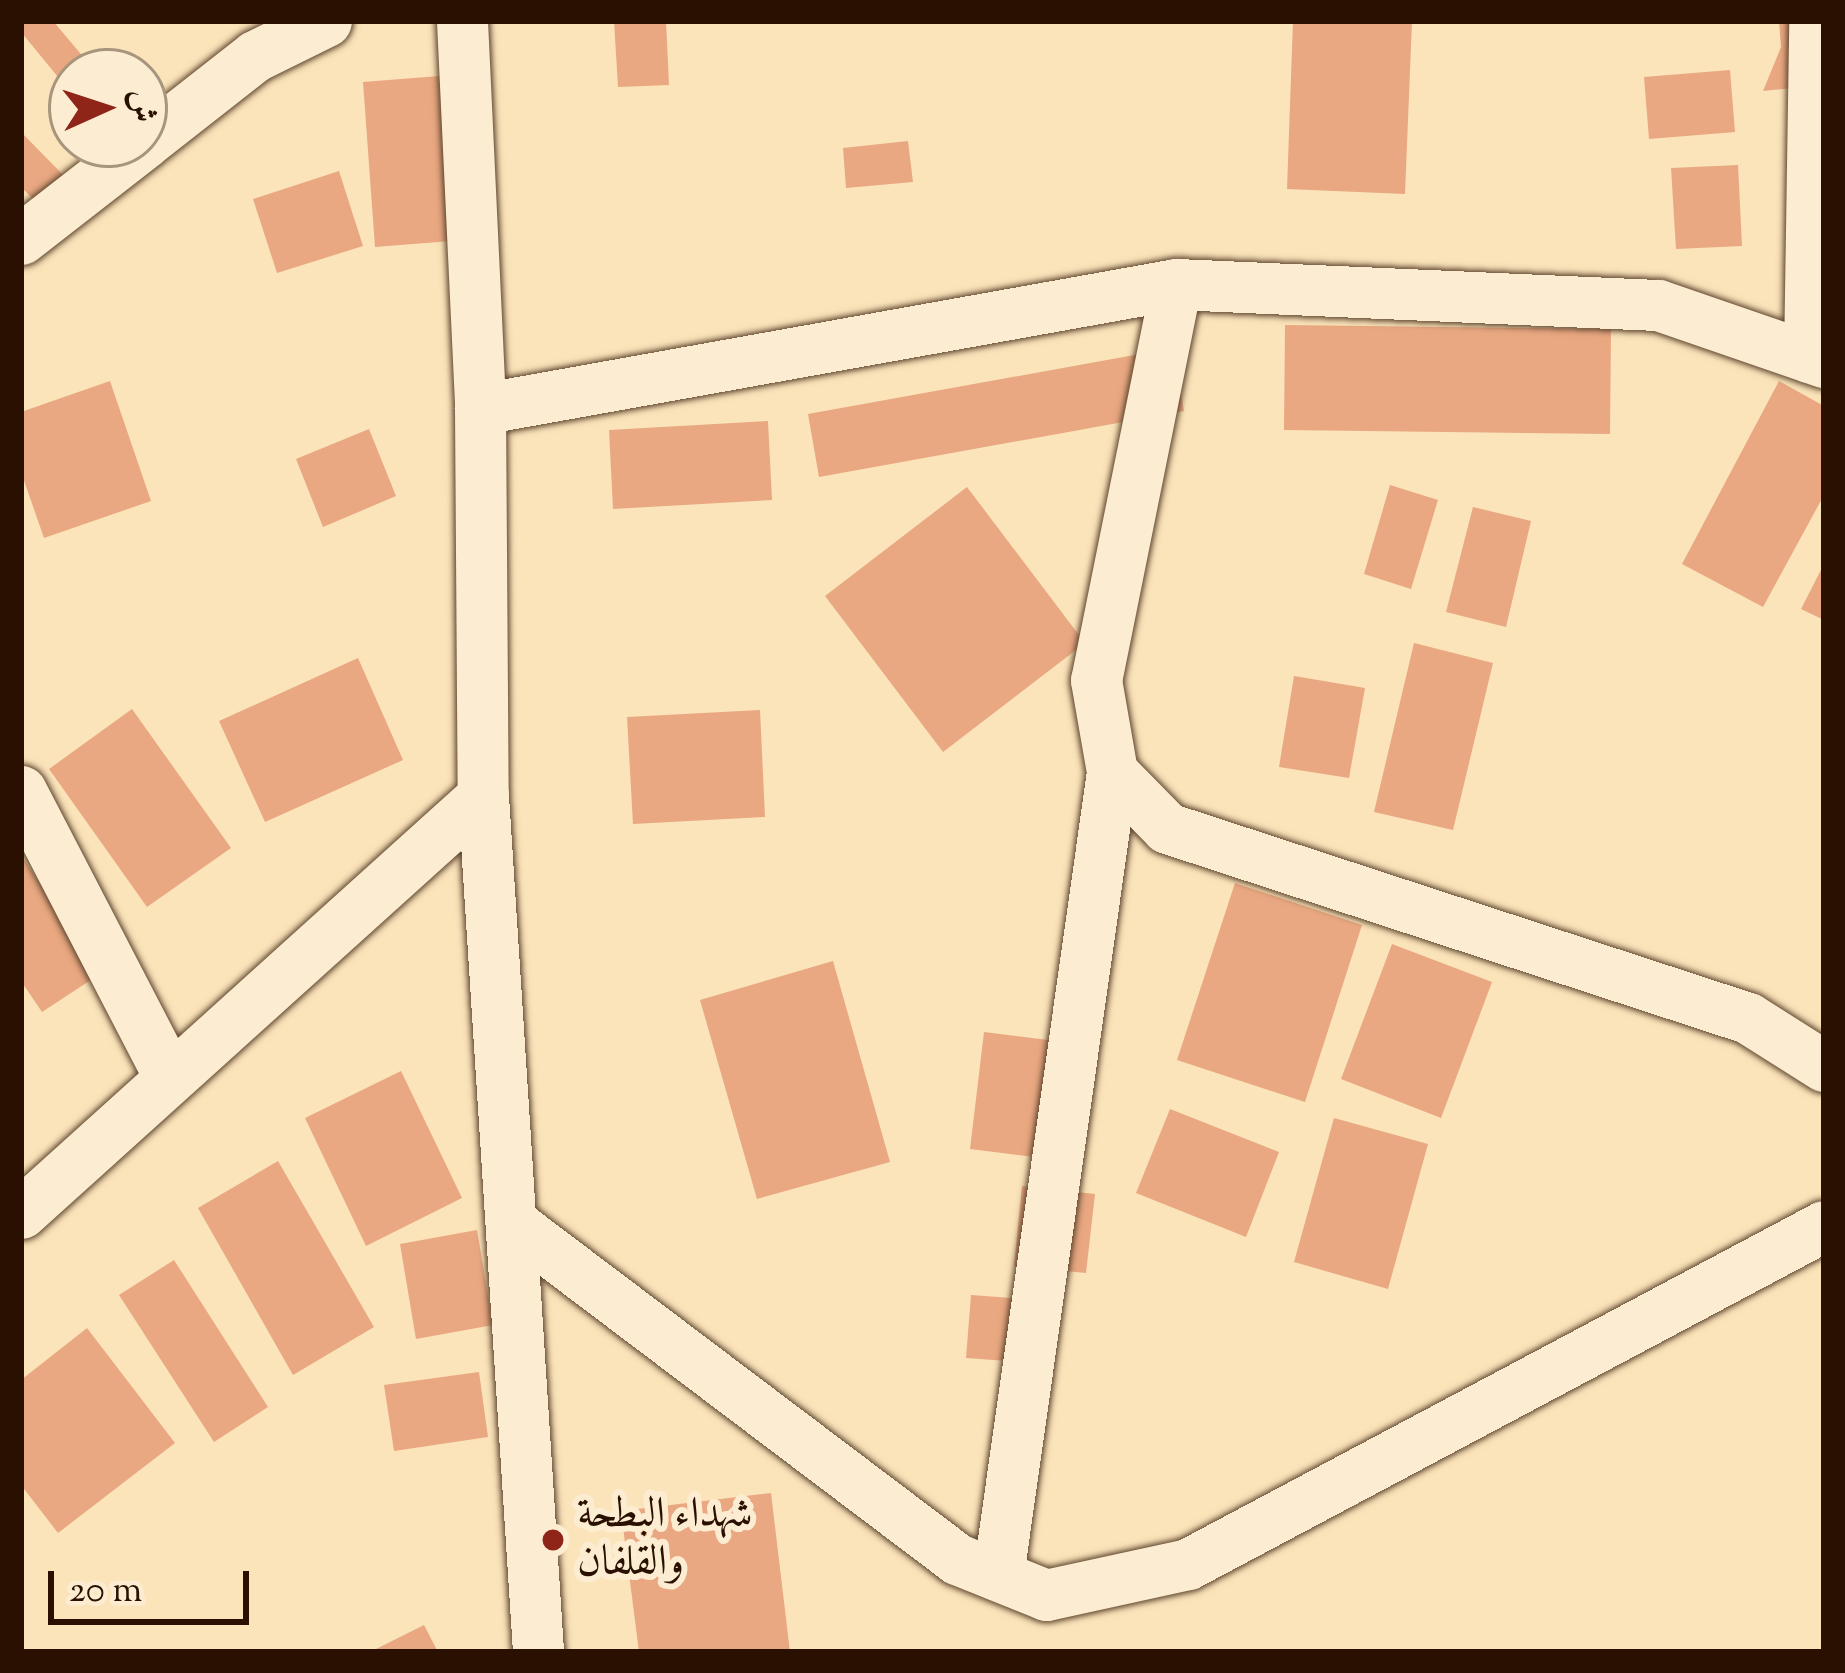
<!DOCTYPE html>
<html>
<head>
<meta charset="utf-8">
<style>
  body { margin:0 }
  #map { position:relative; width:1845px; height:1673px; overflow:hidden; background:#fbe4ba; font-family:"Sorts Mill Goudy",Amiri,serif }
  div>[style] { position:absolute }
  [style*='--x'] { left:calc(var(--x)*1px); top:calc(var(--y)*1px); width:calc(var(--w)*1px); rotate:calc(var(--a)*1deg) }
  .building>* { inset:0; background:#e9a881 }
  .roads { filter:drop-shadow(0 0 3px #5e452e) drop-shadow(0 0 3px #5e452e) }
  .street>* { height:51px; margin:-25.5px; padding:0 25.5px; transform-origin:25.5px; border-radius:25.5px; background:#fcedd2 }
  .dots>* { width:33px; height:33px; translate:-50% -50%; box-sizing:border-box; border:6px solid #fcedd2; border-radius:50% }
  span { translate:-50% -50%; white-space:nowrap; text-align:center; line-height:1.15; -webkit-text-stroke:12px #fcedd2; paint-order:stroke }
  .poi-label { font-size:42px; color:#291000 }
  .left { translate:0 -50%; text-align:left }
  .frame { position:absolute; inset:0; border:24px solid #291000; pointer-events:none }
  .north { position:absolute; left:48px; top:48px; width:120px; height:120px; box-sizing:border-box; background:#fcedd2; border:3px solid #a8957e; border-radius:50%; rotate:87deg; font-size:33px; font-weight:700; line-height:48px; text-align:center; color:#291000 }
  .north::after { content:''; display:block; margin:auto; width:42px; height:54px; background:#8f2418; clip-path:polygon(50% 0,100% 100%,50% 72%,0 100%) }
  .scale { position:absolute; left:48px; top:1571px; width:201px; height:54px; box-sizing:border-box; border:6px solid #291000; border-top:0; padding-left:15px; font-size:36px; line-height:42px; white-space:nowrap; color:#291000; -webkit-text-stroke:9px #fcedd2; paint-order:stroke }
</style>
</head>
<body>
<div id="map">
  <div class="building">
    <i style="clip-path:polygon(21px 21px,53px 21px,96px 72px,72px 72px,72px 94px,21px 32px)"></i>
    <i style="clip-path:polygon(614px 21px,666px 21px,669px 85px,618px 87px)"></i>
    <i style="clip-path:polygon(1293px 21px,1412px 21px,1405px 194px,1287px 189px)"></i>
    <i style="clip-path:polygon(1779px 21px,1824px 21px,1824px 85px,1763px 91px,1781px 47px)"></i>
    <i style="clip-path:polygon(1730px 70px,1735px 132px,1649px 139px,1644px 77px)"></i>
    <i style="clip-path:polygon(452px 75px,464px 240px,375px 247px,363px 82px)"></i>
    <i style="clip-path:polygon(21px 132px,68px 180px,41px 207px,21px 187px)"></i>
    <i style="clip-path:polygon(908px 141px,913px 182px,846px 188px,843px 148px)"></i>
    <i style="clip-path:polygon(1738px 165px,1742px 246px,1676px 249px,1671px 168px)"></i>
    <i style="clip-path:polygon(339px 171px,363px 246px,277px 273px,253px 199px)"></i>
    <i style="clip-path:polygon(1285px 325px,1611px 329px,1610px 434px,1284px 430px)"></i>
    <i style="clip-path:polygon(1173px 348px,1184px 411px,819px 477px,808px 414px)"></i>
    <i style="clip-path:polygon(110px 381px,151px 501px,44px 538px,21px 472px,21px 412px)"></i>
    <i style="clip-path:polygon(1779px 381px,1824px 406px,1824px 495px,1763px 607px,1682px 564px)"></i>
    <i style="clip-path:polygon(768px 421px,772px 500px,613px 509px,609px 430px)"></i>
    <i style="clip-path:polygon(369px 429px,396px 496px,323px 527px,296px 459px)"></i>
    <i style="clip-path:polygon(1390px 485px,1438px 500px,1411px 589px,1364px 574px)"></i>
    <i style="clip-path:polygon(967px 487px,1085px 643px,943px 752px,825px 596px)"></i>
    <i style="clip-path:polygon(1473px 507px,1531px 521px,1506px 627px,1446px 612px)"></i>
    <i style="clip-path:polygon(1824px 564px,1824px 620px,1801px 609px)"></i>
    <i style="clip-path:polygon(1414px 643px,1493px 663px,1453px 830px,1374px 812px)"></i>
    <i style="clip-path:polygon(358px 658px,403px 760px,265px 822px,219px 721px)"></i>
    <i style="clip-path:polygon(1294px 676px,1365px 688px,1349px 778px,1279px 767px)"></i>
    <i style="clip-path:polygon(132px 709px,231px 848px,147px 907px,49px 769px)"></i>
    <i style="clip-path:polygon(760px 710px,765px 817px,633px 824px,627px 717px)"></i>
    <i style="clip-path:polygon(21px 855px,100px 974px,42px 1012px,21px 981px)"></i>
    <i style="clip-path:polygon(1235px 883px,1362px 925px,1305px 1102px,1177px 1060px)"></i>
    <i style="clip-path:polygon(1392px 944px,1492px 982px,1441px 1118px,1341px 1079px)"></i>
    <i style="clip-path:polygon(833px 961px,890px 1162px,757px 1199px,700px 1000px)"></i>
    <i style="clip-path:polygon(984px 1032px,1080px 1044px,1067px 1161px,970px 1149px)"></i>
    <i style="clip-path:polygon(401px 1071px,462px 1198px,366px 1246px,305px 1118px)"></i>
    <i style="clip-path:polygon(1170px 1109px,1279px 1152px,1246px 1237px,1136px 1193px)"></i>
    <i style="clip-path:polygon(1334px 1118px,1428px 1144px,1388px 1289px,1294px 1262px)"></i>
    <i style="clip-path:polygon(278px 1161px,374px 1327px,293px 1375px,198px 1208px)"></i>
    <i style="clip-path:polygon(1022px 1186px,1095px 1194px,1086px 1273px,1014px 1266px)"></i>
    <i style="clip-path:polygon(477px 1230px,493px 1325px,416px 1339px,400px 1244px)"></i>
    <i style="clip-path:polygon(174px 1260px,268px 1407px,214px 1442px,119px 1295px)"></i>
    <i style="clip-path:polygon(971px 1295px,1040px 1300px,1036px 1363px,966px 1358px)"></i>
    <i style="clip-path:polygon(87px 1328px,175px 1443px,58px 1533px,21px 1485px,21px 1380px)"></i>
    <i style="clip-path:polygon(479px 1372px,488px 1437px,394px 1451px,384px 1385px)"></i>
    <i style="clip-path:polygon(771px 1493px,790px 1652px,639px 1652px,621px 1511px)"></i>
    <i style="clip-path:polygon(424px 1625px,438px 1652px,370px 1652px)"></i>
  </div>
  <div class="roads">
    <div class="street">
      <i style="--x:462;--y:21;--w:388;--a:87.3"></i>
      <i style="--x:480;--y:409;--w:387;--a:89.6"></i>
      <i style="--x:483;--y:796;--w:858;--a:86.32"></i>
      <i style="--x:144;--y:143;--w:141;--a:-38.1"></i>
      <i style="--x:255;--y:56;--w:79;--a:-26.2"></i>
      <i style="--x:21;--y:239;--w:155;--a:-37.9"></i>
      <i style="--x:1176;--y:284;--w:404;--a:101.4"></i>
      <i style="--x:1096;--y:680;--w:93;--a:80.1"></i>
      <i style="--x:1112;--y:772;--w:78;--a:45.5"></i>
      <i style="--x:1167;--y:828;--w:611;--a:18.11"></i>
      <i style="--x:1748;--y:1018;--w:90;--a:32.3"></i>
      <i style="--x:1809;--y:357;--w:336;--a:-89.1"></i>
      <i style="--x:480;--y:409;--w:707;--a:-10.18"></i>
      <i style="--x:1176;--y:284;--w:482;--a:2.5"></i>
      <i style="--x:1658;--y:305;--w:176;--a:19"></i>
      <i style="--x:21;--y:791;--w:323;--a:62.6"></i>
      <i style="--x:21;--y:1213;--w:622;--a:-42.07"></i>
      <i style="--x:511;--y:1222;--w:559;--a:37.07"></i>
      <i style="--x:957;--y:1559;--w:96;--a:22"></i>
      <i style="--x:1046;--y:1595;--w:145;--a:-12.3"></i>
      <i style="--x:1188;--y:1564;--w:720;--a:-27.99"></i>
      <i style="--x:998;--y:1575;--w:811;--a:-81.92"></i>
    </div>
  </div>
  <div class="dots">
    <i style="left:553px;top:1540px;background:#8f2418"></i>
  </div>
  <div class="poi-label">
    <span class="left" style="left:577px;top:1540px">شهداء البطحة<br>والقلفان</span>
  </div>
  <div class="frame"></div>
  <div class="north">ش</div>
  <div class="scale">20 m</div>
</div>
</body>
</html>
